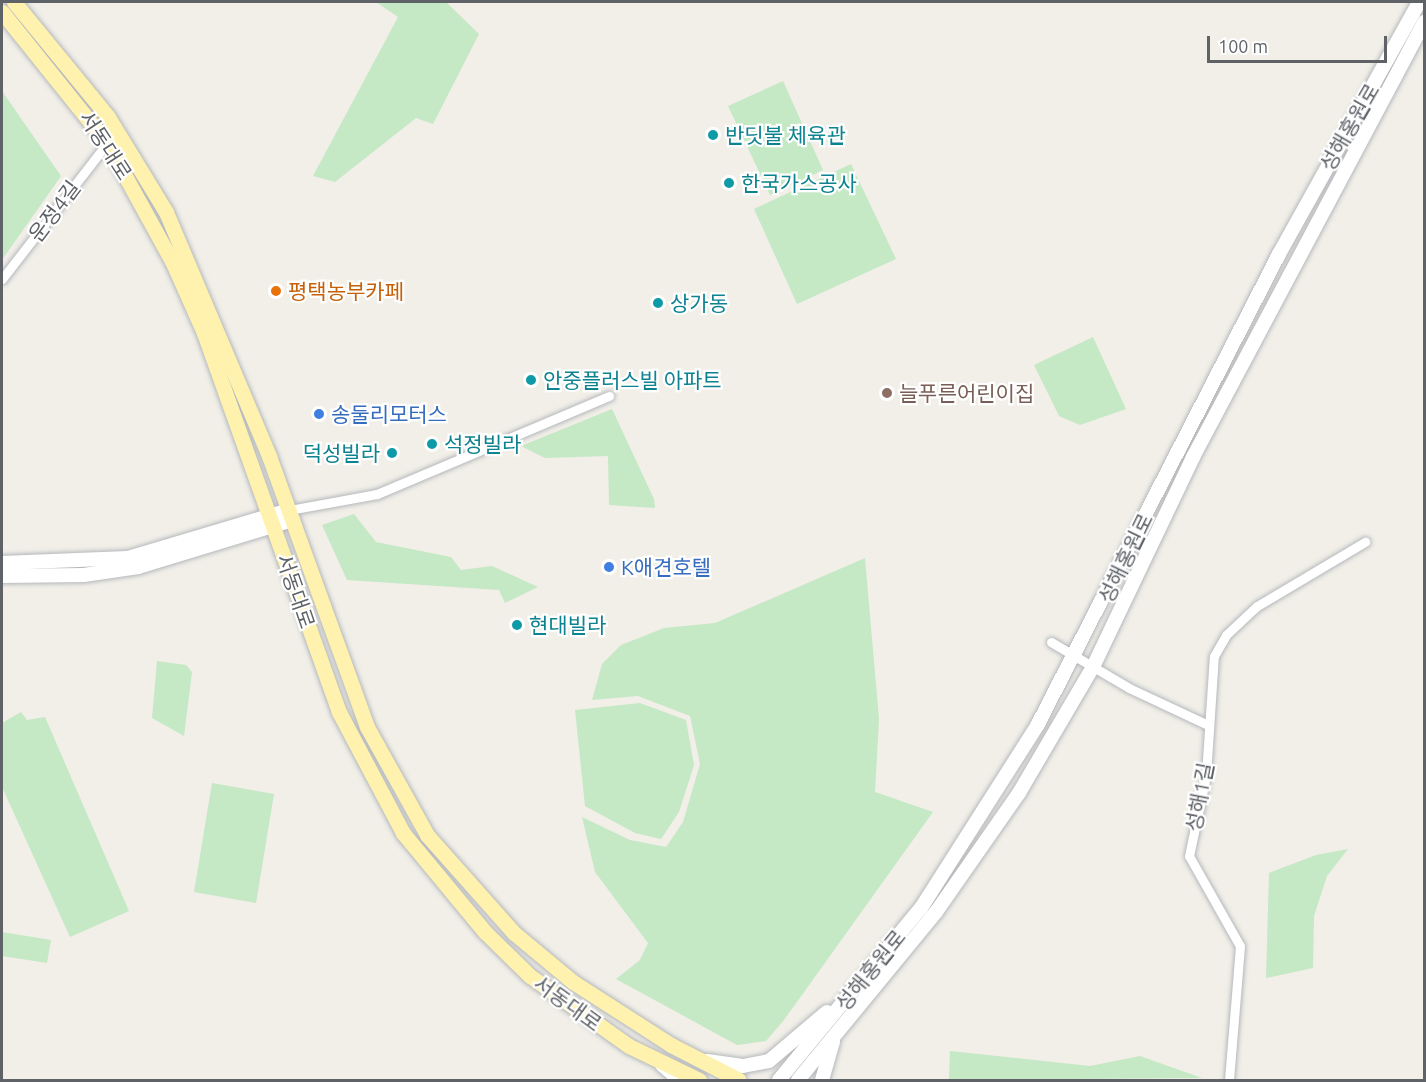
<!DOCTYPE html>
<html>
<head>
<meta charset="utf-8">
<style>
  body { margin:0 }
  #map { position:relative; width:1426px; height:1082px; overflow:hidden; background:#f1efe8; font-family:Ubuntu,"Noto Sans KR",sans-serif }
  div>[style] { position:absolute }
  .green>* { inset:0; background:#c5e8c5 }
  .roads { filter:drop-shadow(0 0 2px #b5b8bc) drop-shadow(0 0 2px #b5b8bc) }
  .street>* { height:9px; margin:-4.5px; padding:0 4.5px; transform-origin:4.5px; border-radius:4.5px; background:#fff }
  .secondary>* { height:14px; margin:-7px; padding:0 7px; transform-origin:7px; border-radius:7px; background:#fff }
  .primary>* { height:15px; margin:-7.5px; padding:0 7.5px; transform-origin:7.5px; border-radius:7.5px; background:#fff2af }
  .dots>* { width:16px; height:16px; translate:-50% -50%; box-sizing:border-box; border:3px solid #fff; border-radius:50% }
  span { translate:-50% -50%; white-space:nowrap; text-align:center; line-height:1.15; -webkit-text-stroke:4.5px #fff; paint-order:stroke }
  .street-label { font-size:21px; color:#5f6368 }
  .culture-label { font-size:21px; color:#0d838f }
  .left { translate:0 -50%; text-align:left }
  .right { translate:-100% -50%; text-align:right }
  .food-label { font-size:21px; color:#c56008 }
  .education-label { font-size:21px; color:#785e54 }
  .shop-label { font-size:21px; color:#366cbe }
  .frame { position:absolute; inset:0; border:3px solid #5f6368; pointer-events:none }
  .scale { position:absolute; left:1207px; top:36px; width:180px; height:27px; box-sizing:border-box; border:3px solid #5f6368; border-top:0; padding-left:8px; font-size:18px; line-height:21px; white-space:nowrap; color:#5f6368; -webkit-text-stroke:4px #fff; paint-order:stroke }
</style>
</head>
<body>
<div id="map">
  <div class="green">
    <div style="clip-path:polygon(376px 2px,446px 2px,479px 34px,433px 124px,416px 118px,335px 182px,313px 176px,398px 17px)"></div>
    <div style="clip-path:polygon(783px 81px,823px 170px,770px 195px,728px 106px)"></div>
    <div style="clip-path:polygon(2px 91px,61px 176px,2px 260px)"></div>
    <div style="clip-path:polygon(851px 164px,896px 259px,797px 304px,754px 209px)"></div>
    <div style="clip-path:polygon(1093px 337px,1126px 409px,1080px 425px,1059px 416px,1034px 365px)"></div>
    <div style="clip-path:polygon(612px 409px,654px 499px,655px 508px,609px 505px,608px 456px,545px 458px,521px 446px)"></div>
    <div style="clip-path:polygon(354px 514px,376px 542px,451px 557px,461px 570px,492px 566px,538px 587px,505px 603px,499px 590px,347px 580px,322px 525px)"></div>
    <div style="clip-path:polygon(865px 558px,879px 719px,875px 792px,933px 812px,784px 1020px,766px 1041px,737px 1045px,616px 979px,640px 960px,648px 943px,595px 872px,582px 817px,630px 840px,666px 847px,683px 822px,700px 764px,690px 716px,638px 696px,592px 700px,602px 664px,621px 645px,664px 628px,715px 623px)"></div>
    <div style="clip-path:polygon(157px 661px,186px 665px,192px 672px,184px 736px,152px 718px)"></div>
    <div style="clip-path:polygon(640px 703px,686px 720px,694px 765px,679px 812px,661px 839px,635px 833px,585px 806px,575px 710px)"></div>
    <div style="clip-path:polygon(21px 712px,27px 720px,45px 717px,129px 911px,70px 937px,2px 787px,2px 723px)"></div>
    <div style="clip-path:polygon(212px 783px,274px 794px,256px 903px,194px 892px)"></div>
    <div style="clip-path:polygon(1348px 849px,1327px 876px,1314px 916px,1313px 968px,1266px 978px,1269px 873px,1316px 855px)"></div>
    <div style="clip-path:polygon(2px 932px,51px 940px,47px 963px,2px 956px)"></div>
    <div style="clip-path:polygon(950px 1051px,1090px 1066px,1140px 1056px,1202px 1078px,949px 1080px)"></div>
  </div>
  <div class="roads">
    <div class="street">
      <div style="left:2px;top:279px;width:172px;rotate:-52.3deg"></div>
      <div style="left:289px;top:510px;width:89px;rotate:-10.3deg"></div>
      <div style="left:377px;top:494px;width:252px;rotate:-22.9deg"></div>
      <div style="left:1051px;top:642px;width:91px;rotate:30.5deg"></div>
      <div style="left:1129px;top:688px;width:87px;rotate:25.1deg"></div>
      <div style="left:1229px;top:1080px;width:134px;rotate:-85.3deg"></div>
      <div style="left:1240px;top:946px;width:103px;rotate:-119.5deg"></div>
      <div style="left:1189px;top:856px;width:83px;rotate:-78.1deg"></div>
      <div style="left:1206px;top:775px;width:119px;rotate:-86.2deg"></div>
      <div style="left:1214px;top:656px;width:24px;rotate:-60deg"></div>
      <div style="left:1226px;top:635px;width:42px;rotate:-43.1deg"></div>
      <div style="left:1257px;top:606px;width:126px;rotate:-30.7deg"></div>
    </div>
    <div class="secondary">
      <div style="left:2px;top:563px;width:126px;rotate:-2.3deg"></div>
      <div style="left:128px;top:558px;width:168px;rotate:-16.6deg"></div>
      <div style="left:2px;top:576px;width:82px;rotate:-0.7deg"></div>
      <div style="left:84px;top:575px;width:55px;rotate:-8.4deg"></div>
      <div style="left:138px;top:567px;width:162px;rotate:-16.9deg"></div>
      <div style="left:707px;top:1061px;width:36px;rotate:8deg"></div>
      <div style="left:743px;top:1066px;width:26px;rotate:-11deg"></div>
      <div style="left:769px;top:1061px;width:76px;rotate:-40.2deg"></div>
      <div style="left:662px;top:1065px;width:23px;rotate:40deg"></div>
      <div style="left:779px;top:1080px;width:223px;rotate:-50.5deg"></div>
      <div style="left:921px;top:908px;width:218px;rotate:-57.5deg"></div>
      <div style="left:1038px;top:724px;width:528px;rotate:-62.85deg"></div>
      <div style="left:1279px;top:254px;width:288px;rotate:-60.9deg"></div>
      <div style="left:798px;top:1080px;width:217px;rotate:-50.6deg"></div>
      <div style="left:936px;top:912px;width:145px;rotate:-55.1deg"></div>
      <div style="left:1019px;top:793px;width:146px;rotate:-59.6deg"></div>
      <div style="left:1093px;top:667px;width:233px;rotate:-64.5deg"></div>
      <div style="left:1193px;top:457px;width:493px;rotate:-62deg"></div>
      <div style="left:822px;top:1080px;width:40px;rotate:-74deg"></div>
    </div>
    <div class="primary">
      <div style="left:14px;top:2px;width:149px;rotate:50.7deg"></div>
      <div style="left:108px;top:117px;width:111px;rotate:58.6deg"></div>
      <div style="left:166px;top:212px;width:265px;rotate:67.1deg"></div>
      <div style="left:269px;top:456px;width:288px;rotate:70.1deg"></div>
      <div style="left:367px;top:727px;width:124px;rotate:60.9deg"></div>
      <div style="left:427px;top:835px;width:131px;rotate:48.4deg"></div>
      <div style="left:514px;top:933px;width:77px;rotate:39.7deg"></div>
      <div style="left:573px;top:982px;width:117px;rotate:32.7deg"></div>
      <div style="left:671px;top:1045px;width:76px;rotate:27.2deg"></div>
      <div style="left:2px;top:12px;width:168px;rotate:51.3deg"></div>
      <div style="left:107px;top:143px;width:135px;rotate:61.2deg"></div>
      <div style="left:172px;top:261px;width:79px;rotate:66deg"></div>
      <div style="left:204px;top:333px;width:402px;rotate:70.4deg"></div>
      <div style="left:339px;top:712px;width:137px;rotate:62.1deg"></div>
      <div style="left:403px;top:833px;width:129px;rotate:50.4deg"></div>
      <div style="left:485px;top:932px;width:63px;rotate:44.4deg"></div>
      <div style="left:530px;top:976px;width:121px;rotate:35.3deg"></div>
      <div style="left:629px;top:1046px;width:78px;rotate:25.9deg"></div>
    </div>
  </div>
  <div class="dots">
    <div style="left:713px;top:135px;background:#0f9aa8"></div>
    <div style="left:729px;top:183px;background:#0f9aa8"></div>
    <div style="left:276px;top:291px;background:#e8710a"></div>
    <div style="left:658px;top:303px;background:#0f9aa8"></div>
    <div style="left:531px;top:380px;background:#0f9aa8"></div>
    <div style="left:887px;top:393px;background:#8d6e63"></div>
    <div style="left:319px;top:414px;background:#3f7fe0"></div>
    <div style="left:432px;top:444px;background:#0f9aa8"></div>
    <div style="left:392px;top:453px;background:#0f9aa8"></div>
    <div style="left:609px;top:567px;background:#3f7fe0"></div>
    <div style="left:517px;top:625px;background:#0f9aa8"></div>
  </div>
  <div class="street-label">
    <span style="left:1349px;top:127px;rotate:-60deg">성해홍원로</span>
    <span style="left:106px;top:145px;rotate:57deg">서동대로</span>
    <span style="left:54px;top:211px;rotate:-53deg">운정4길</span>
    <span style="left:1125px;top:558px;rotate:-64deg">성해홍원로</span>
    <span style="left:296px;top:591px;rotate:71deg">서동대로</span>
    <span style="left:1199px;top:797px;rotate:-79deg">성해1길</span>
    <span style="left:870px;top:970px;rotate:-51deg">성해홍원로</span>
    <span style="left:568px;top:1003px;rotate:36deg">서동대로</span>
  </div>
  <div class="culture-label">
    <span class="left" style="left:725px;top:135px">반딧불 체육관</span>
    <span class="left" style="left:741px;top:183px">한국가스공사</span>
    <span class="left" style="left:670px;top:303px">상가동</span>
    <span class="left" style="left:543px;top:380px">안중플러스빌 아파트</span>
    <span class="left" style="left:444px;top:444px">석정빌라</span>
    <span class="right" style="left:380px;top:453px">덕성빌라</span>
    <span class="left" style="left:529px;top:625px">현대빌라</span>
  </div>
  <div class="food-label">
    <span class="left" style="left:288px;top:291px">평택농부카페</span>
  </div>
  <div class="education-label">
    <span class="left" style="left:899px;top:393px">늘푸른어린이집</span>
  </div>
  <div class="shop-label">
    <span class="left" style="left:331px;top:414px">송둘리모터스</span>
    <span class="left" style="left:621px;top:567px">K애견호텔</span>
  </div>
  <div class="frame"></div>
  <div class="scale">100 m</div>
</div>
</body>
</html>
